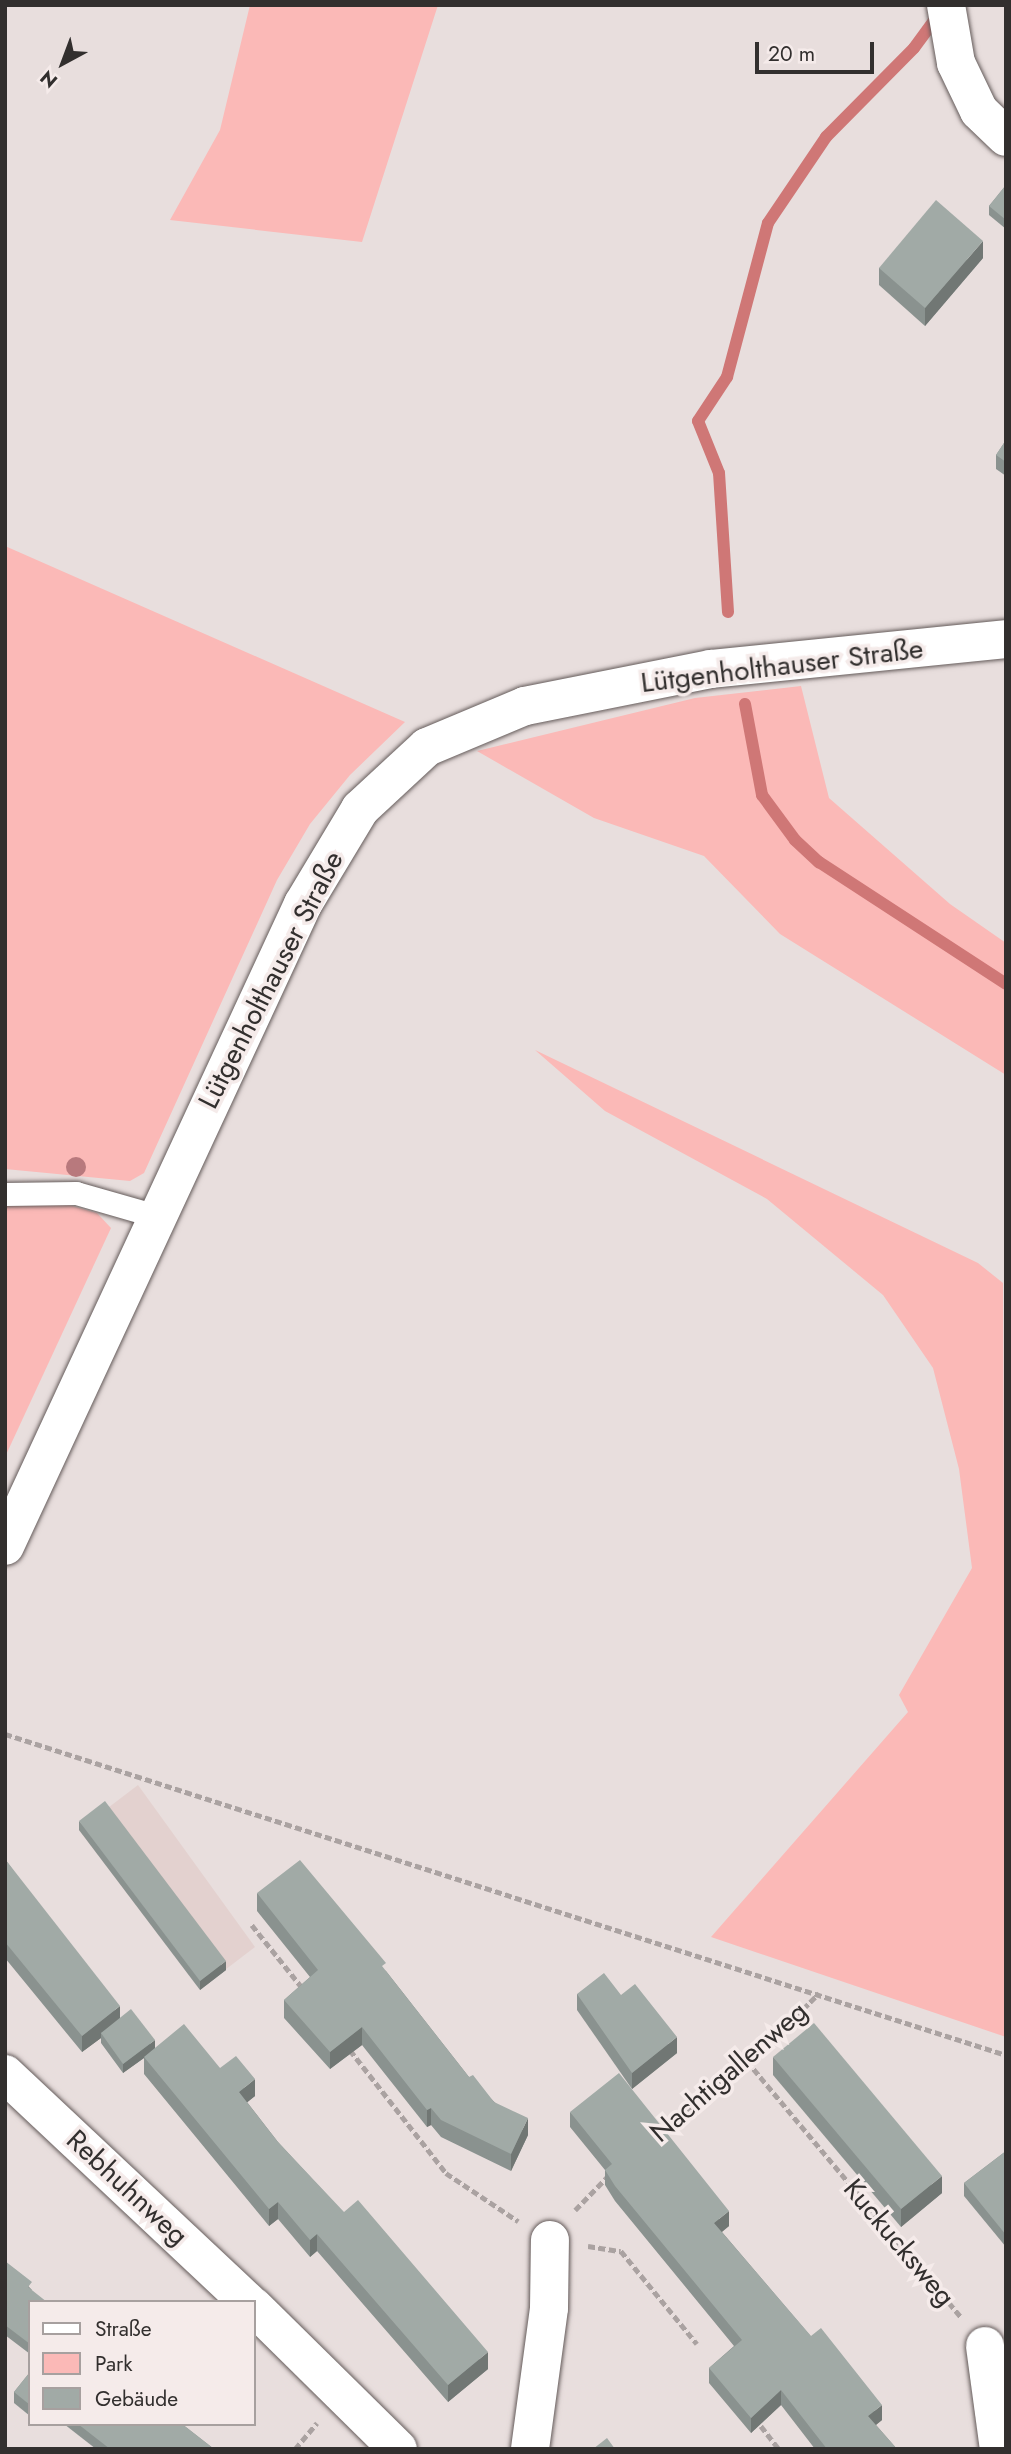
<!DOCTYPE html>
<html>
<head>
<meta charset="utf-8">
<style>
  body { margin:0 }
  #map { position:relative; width:1011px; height:2454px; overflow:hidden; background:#e8dedd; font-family:Jost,sans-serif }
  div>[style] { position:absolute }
  .built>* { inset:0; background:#e3d1cf }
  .green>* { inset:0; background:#fbb9b7 }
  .stream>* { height:12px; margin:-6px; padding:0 6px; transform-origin:6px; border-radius:6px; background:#cf7776 }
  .path>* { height:4.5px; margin-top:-2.25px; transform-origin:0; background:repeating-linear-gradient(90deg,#aaa2a1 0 7px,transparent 0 10.5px) }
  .roads { filter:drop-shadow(0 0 2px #645b5a) drop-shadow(0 0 2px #645b5a) }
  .lane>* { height:23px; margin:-11.5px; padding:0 11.5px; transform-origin:11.5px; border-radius:11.5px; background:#fff }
  .street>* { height:38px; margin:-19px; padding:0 19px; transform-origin:19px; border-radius:19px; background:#fff }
  .trees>* { width:20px; height:20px; margin:-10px; border-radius:50%; background:#b8797d }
  .wall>* { inset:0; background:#8a928f }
  .shaded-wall>* { inset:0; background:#717774 }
  .building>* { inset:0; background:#a1aaa6 }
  span { translate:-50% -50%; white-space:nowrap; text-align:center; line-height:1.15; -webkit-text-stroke:7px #f5ebea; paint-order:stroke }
  .street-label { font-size:28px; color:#322f2e }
  .frame { position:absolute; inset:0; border:7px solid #322f2e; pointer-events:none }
  .legend { position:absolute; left:28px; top:2300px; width:228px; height:126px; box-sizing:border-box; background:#f5ebea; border:2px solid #a7a09f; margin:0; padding:9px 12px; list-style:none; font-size:21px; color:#322f2e }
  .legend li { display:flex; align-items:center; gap:14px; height:35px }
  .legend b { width:35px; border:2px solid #a7a09f }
  .north { position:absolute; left:28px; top:28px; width:70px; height:70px; -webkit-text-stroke:5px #f5ebea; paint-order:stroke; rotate:221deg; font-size:19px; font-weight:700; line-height:28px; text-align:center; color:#322f2e }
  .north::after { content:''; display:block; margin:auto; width:24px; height:32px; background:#322f2e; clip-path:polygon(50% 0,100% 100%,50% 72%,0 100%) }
  .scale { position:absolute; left:755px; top:42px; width:119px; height:32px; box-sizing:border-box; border:4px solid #322f2e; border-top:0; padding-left:9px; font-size:21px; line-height:24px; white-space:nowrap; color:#322f2e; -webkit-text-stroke:5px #f5ebea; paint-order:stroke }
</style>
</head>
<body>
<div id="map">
  <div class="built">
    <div style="clip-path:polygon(138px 1785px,255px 1947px,200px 1989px,79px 1830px)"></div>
  </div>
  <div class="green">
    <div style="clip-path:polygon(250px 5px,438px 5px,362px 242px,170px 220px,220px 130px)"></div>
    <div style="clip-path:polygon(5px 546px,405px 722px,350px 775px,310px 824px,277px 880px,144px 1173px,130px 1181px,5px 1169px)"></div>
    <div style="clip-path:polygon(801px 686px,829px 798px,950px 904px,1006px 943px,1006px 1075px,780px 934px,704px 856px,594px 818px,477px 751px,695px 698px)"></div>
    <div style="clip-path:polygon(535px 1050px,978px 1263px,1003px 1283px,1006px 2037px,711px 1937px,908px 1712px,899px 1695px,972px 1568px,959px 1469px,933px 1368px,883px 1295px,767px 1199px,605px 1111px)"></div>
    <div style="clip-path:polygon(5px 1199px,62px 1203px,97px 1213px,111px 1228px,5px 1457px)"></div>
  </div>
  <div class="stream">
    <div style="left:728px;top:612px;width:139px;rotate:-93.7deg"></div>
    <div style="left:719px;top:473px;width:56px;rotate:-112deg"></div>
    <div style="left:698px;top:421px;width:53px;rotate:-56.6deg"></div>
    <div style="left:727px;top:377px;width:159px;rotate:-75.1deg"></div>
    <div style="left:768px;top:223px;width:104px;rotate:-56deg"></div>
    <div style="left:826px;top:137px;width:125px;rotate:-45.3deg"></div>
    <div style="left:914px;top:48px;width:42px;rotate:-53.7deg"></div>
    <div style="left:745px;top:704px;width:93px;rotate:79.4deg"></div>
    <div style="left:762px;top:795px;width:56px;rotate:53.7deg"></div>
    <div style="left:795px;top:840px;width:33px;rotate:43deg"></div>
    <div style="left:819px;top:862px;width:223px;rotate:33.1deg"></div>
  </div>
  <div class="path">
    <div style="left:5px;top:1734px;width:1051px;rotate:17.78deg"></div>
    <div style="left:252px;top:1925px;width:83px;rotate:51.3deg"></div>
    <div style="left:350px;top:2050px;width:156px;rotate:52deg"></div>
    <div style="left:446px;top:2173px;width:87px;rotate:33.7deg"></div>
    <div style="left:747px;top:2061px;width:334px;rotate:50.1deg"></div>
    <div style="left:661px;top:2132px;width:146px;rotate:-39.7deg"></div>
    <div style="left:773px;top:2039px;width:65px;rotate:-45deg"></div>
    <div style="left:575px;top:2210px;width:47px;rotate:-45.9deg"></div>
    <div style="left:588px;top:2246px;width:33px;rotate:9deg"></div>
    <div style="left:621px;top:2251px;width:120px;rotate:50.7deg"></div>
    <div style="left:761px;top:2426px;width:29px;rotate:52deg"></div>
    <div style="left:295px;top:2449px;width:34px;rotate:-50deg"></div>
  </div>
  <div class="roads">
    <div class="lane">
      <div style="left:5px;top:1194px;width:71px;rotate:-0.8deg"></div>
      <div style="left:76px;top:1193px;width:83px;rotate:16deg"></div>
    </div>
    <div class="street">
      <div style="left:946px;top:5px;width:59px;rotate:80.2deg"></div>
      <div style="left:956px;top:63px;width:53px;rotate:64.4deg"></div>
      <div style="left:979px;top:111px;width:37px;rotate:44deg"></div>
      <div style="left:5px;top:1546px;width:708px;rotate:-65.1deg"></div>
      <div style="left:303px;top:904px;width:111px;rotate:-59deg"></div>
      <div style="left:360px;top:809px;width:91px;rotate:-42.8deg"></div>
      <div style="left:427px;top:747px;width:106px;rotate:-22.7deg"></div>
      <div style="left:525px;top:706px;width:190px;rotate:-11.3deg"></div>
      <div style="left:711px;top:669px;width:297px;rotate:-5.8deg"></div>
      <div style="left:5px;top:2074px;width:333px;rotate:43.2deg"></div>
      <div style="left:254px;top:2307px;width:202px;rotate:44.6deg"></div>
      <div style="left:985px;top:2346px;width:104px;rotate:82.3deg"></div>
      <div style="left:530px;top:2449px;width:142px;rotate:-82.3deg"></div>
      <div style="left:549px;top:2308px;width:68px;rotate:-89.2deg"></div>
    </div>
  </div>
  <div class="trees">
    <div style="left:76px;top:1167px"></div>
  </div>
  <div class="wall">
    <div style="clip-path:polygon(1006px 185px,1006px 229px,989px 215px,989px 206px)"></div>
    <div style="clip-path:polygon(983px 258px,925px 326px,879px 285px,879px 268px)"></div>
    <div style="clip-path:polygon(1006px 440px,1006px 476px,996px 469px,996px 455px)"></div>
    <div style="clip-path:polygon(79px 1821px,226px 1970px,200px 1990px,79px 1830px)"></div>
    <div style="clip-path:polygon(5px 1859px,120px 2018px,155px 2048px,220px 2068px,255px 2096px,247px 2102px,278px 2142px,488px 2369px,448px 2402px,317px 2251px,310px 2257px,278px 2219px,269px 2226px,144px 2074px,144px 2058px,123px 2073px,101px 2043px,101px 2038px,82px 2052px,5px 1958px)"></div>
    <div style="clip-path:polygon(257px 1893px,386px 1971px,469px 2077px,528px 2135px,511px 2171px,441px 2137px,431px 2125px,427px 2127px,362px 2045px,330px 2069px,284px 2018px,284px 2000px,310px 1977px,257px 1911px)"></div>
    <div style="clip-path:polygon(577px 1994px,621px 1995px,677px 2053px,632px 2089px,577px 2010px)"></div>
    <div style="clip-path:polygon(773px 2057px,942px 2193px,901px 2227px,773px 2075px)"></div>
    <div style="clip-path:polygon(570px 2112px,729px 2226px,722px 2232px,882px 2420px,876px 2425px,897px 2449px,815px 2449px,781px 2405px,751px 2433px,709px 2383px,709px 2368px,734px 2346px,615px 2201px,605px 2185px,605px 2170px,570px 2127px)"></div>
    <div style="clip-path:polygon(1006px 2151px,1006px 2247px,964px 2196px,964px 2183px)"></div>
    <div style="clip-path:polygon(5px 2261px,32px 2290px,30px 2302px,30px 2354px,5px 2335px)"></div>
    <div style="clip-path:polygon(30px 2372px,30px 2416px,14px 2403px,14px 2392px)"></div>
    <div style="clip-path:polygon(64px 2424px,182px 2424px,214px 2449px,96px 2449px)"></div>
  </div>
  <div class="shaded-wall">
    <div style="clip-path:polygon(983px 241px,983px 258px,925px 326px,925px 308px)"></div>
    <div style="clip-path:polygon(226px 1961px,226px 1970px,200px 1990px,200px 1981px)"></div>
    <div style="clip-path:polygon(120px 2006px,120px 2022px,101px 2033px,101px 2038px,82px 2052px,82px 2036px)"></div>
    <div style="clip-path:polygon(362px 2027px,362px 2045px,330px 2069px,330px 2052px)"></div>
    <div style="clip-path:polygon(677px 2037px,677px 2053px,632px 2089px,632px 2073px)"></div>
    <div style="clip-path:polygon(155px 2040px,155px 2050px,123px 2073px,123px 2064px)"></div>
    <div style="clip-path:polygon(255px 2079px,255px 2096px,239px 2109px,239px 2092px)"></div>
    <div style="clip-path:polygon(431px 2108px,431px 2125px,427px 2127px,427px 2110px)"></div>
    <div style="clip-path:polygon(528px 2118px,528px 2135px,511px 2171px,511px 2154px)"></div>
    <div style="clip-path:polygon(942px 2176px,942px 2193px,901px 2227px,901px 2209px)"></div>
    <div style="clip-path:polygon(278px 2202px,278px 2219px,269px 2226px,269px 2209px)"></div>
    <div style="clip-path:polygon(729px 2211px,729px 2226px,714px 2238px,714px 2223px)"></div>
    <div style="clip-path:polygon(317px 2234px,317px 2251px,310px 2257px,310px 2240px)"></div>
    <div style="clip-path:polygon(488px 2352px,488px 2369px,448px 2402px,448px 2385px)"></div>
    <div style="clip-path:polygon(781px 2390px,781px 2405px,751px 2433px,751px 2418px)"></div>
    <div style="clip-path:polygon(882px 2405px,882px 2420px,868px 2431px,868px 2416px)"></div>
  </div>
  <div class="building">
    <div style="clip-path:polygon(1006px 185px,1006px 220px,989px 206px)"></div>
    <div style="clip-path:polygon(936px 200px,983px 241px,925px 308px,879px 268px)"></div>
    <div style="clip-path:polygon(1006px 440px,1006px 462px,996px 455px)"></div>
    <div style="clip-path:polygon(105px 1801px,226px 1961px,200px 1981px,79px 1821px)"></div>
    <div style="clip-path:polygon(5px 1859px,120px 2006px,82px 2036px,5px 1942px)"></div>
    <div style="clip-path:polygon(300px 1860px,386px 1963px,382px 1966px,469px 2077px,473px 2075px,494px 2102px,528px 2118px,511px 2154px,441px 2120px,431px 2108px,427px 2110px,362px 2027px,330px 2052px,284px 2000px,318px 1970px,257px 1893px)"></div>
    <div style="clip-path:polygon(604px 1973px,621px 1995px,635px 1984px,677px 2037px,632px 2073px,577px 1994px)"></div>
    <div style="clip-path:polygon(131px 2009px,155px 2040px,123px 2064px,101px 2033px)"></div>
    <div style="clip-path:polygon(814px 2023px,942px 2176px,901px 2209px,773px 2057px)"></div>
    <div style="clip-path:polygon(184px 2024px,220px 2068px,236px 2056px,255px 2079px,239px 2092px,278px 2142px,344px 2212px,358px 2200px,488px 2352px,448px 2385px,317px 2234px,310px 2240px,278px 2202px,269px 2209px,144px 2057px)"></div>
    <div style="clip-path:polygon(619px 2073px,729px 2211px,714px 2223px,811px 2336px,821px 2328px,882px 2405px,868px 2416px,897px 2449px,827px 2449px,781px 2390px,751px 2418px,709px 2368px,742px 2340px,615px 2186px,605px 2170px,612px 2164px,570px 2112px)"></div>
    <div style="clip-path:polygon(1006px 2151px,1006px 2235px,964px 2183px)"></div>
    <div style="clip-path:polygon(5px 2261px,32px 2282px,28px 2287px,47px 2302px,30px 2302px,30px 2344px,5px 2325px)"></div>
    <div style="clip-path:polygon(30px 2372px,30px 2405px,14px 2392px)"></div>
    <div style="clip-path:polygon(78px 2424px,182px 2424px,214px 2449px,110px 2449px)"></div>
    <div style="clip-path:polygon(607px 2438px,615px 2449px,593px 2449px)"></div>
  </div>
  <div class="street-label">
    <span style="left:782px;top:666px;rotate:-7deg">Lütgenholthauser Straße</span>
    <span style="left:271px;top:980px;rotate:-63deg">Lütgenholthauser Straße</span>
    <span style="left:729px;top:2072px;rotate:-41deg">Nachtigallenweg</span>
    <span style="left:127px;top:2188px;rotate:43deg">Rebhuhnweg</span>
    <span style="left:899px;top:2243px;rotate:50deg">Kuckucksweg</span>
  </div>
  <div class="frame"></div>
  <ul class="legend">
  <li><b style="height:9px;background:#fff"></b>Straße</li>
  <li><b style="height:19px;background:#fbb9b7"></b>Park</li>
  <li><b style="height:19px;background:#a1aaa6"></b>Gebäude</li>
  </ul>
  <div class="north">N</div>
  <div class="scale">20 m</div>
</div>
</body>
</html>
